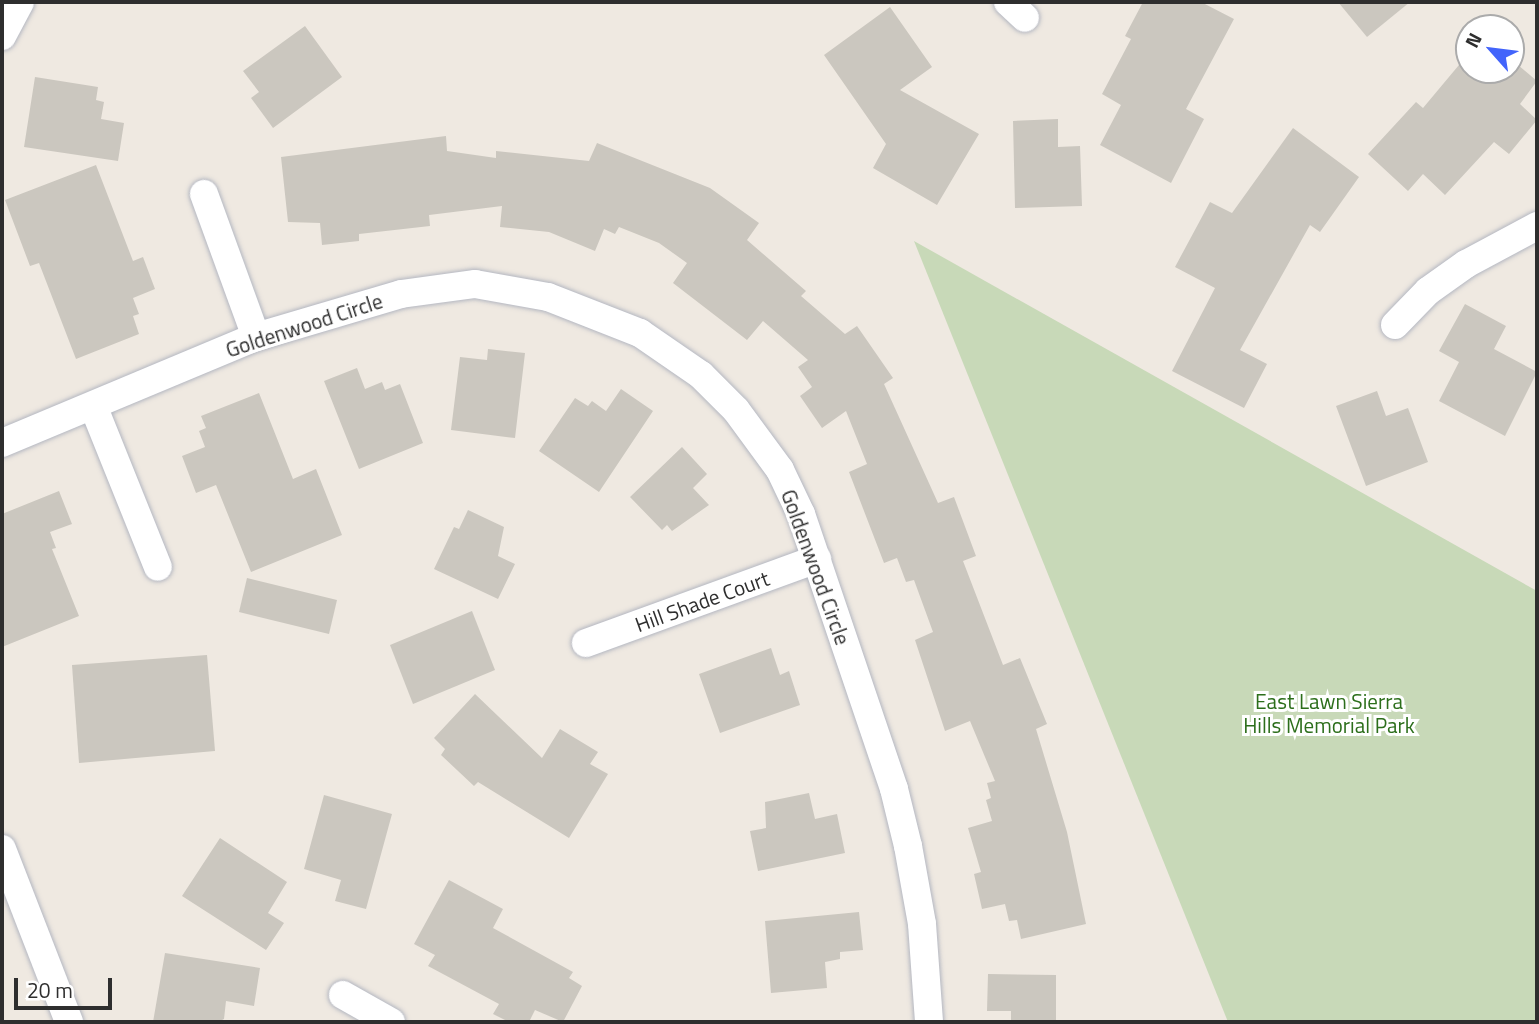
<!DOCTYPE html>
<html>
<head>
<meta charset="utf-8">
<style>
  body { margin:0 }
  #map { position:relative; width:1539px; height:1024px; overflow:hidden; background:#efe9e1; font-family:"Titillium Web",sans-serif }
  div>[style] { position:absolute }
  .cemetery>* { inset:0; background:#c8d9b8 }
  .building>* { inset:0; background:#cbc7bf }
  .roads { filter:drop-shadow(0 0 2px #b4b7c1) drop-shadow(0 0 2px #b4b7c1) }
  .street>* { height:28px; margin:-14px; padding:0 14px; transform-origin:14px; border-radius:14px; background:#fff }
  span { translate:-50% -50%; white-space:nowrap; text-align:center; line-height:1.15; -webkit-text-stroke:6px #fff; paint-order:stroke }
  .street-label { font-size:21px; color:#2e2e2e }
  .park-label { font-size:21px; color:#2c6e1b }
  .frame { position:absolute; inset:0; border:4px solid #2e2e2e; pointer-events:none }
  .north { position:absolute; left:1455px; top:14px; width:70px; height:70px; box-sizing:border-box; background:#fff; border:2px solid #ababab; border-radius:50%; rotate:298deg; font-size:19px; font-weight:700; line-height:28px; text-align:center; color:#2e2e2e }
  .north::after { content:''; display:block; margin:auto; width:24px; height:32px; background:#4264fb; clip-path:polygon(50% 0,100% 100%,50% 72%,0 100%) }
  .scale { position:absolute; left:14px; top:978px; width:98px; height:32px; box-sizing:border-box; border:4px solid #2e2e2e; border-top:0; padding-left:9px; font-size:21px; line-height:24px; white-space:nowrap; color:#2e2e2e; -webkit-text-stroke:5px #fff; paint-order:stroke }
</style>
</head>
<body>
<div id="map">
  <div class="cemetery">
    <div style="clip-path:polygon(914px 241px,1537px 591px,1537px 1022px,1228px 1022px)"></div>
  </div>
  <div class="building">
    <div style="clip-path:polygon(1143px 2px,1201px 2px,1234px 19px,1186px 109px,1204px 119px,1171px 183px,1100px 145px,1121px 105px,1102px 94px,1131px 39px,1125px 36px)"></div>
    <div style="clip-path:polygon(1338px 2px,1410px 2px,1367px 37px)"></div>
    <div style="clip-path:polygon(890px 7px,932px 67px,900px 90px,979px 134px,937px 205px,873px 168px,886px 144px,824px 55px)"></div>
    <div style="clip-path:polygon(305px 26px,342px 77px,273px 128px,251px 98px,259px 92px,243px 71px)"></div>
    <div style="clip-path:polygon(1469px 53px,1469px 70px,1511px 70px,1511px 59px,1537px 81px,1520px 104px,1537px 120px,1509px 154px,1494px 142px,1445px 195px,1423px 174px,1408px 191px,1368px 154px,1416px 102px,1423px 108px)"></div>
    <div style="clip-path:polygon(35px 77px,98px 87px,96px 100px,104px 102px,101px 119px,124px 123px,118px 161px,24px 147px)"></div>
    <div style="clip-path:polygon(1058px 119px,1058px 147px,1080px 146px,1082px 206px,1015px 208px,1013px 121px)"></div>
    <div style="clip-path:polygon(1293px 128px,1359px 177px,1320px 232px,1310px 225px,1240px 350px,1267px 364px,1244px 408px,1172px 371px,1215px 288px,1175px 267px,1210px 202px,1232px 213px)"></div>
    <div style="clip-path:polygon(446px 136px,447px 151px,496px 158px,496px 151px,589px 161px,597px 143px,710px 188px,759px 223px,747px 240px,806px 291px,801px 296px,845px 334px,857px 326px,893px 378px,884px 384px,938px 503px,954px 497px,976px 556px,963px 561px,1003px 665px,1020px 658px,1047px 724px,1036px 729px,1067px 832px,1086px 924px,1021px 939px,1017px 920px,1009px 921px,1005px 904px,982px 909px,974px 874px,981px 872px,968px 828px,992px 821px,986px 800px,991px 798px,987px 783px,995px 781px,970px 721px,945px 731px,915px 640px,933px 632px,914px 580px,906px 582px,897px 558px,884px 563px,849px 472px,867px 464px,846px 411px,822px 428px,800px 396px,812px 387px,798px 367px,808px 360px,763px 321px,747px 340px,673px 283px,687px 263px,659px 243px,619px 227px,615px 234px,604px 229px,595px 251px,549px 232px,500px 227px,502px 206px,429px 215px,430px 226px,359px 234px,359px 241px,322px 245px,320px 223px,288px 222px,281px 157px)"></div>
    <div style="clip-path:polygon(96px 165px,133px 261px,143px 257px,155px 289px,133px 298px,139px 314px,133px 316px,139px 334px,76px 359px,39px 263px,30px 266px,5px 200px)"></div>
    <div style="clip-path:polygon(1465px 304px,1506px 326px,1494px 349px,1537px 372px,1505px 436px,1439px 401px,1459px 362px,1439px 351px)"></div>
    <div style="clip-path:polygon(488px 349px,525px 353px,515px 438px,451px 430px,460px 357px,487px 360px)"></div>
    <div style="clip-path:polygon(357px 368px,365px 389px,382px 382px,385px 390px,400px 384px,423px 443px,359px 469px,324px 381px)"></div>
    <div style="clip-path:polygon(621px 389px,653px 411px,599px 492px,539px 451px,575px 398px,588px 406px,592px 401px,606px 411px)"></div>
    <div style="clip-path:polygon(1377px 391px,1386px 416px,1408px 408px,1428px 462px,1366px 486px,1336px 406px)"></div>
    <div style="clip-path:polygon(259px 393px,293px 479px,316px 469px,342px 535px,251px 572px,216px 485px,196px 493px,182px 456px,205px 447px,199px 431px,206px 428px,201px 416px)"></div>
    <div style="clip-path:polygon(682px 447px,707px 474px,693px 488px,709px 505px,672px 531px,667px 525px,662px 530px,630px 497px)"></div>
    <div style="clip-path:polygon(59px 491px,72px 524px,50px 532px,56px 548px,52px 549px,79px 616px,2px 647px,2px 514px)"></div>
    <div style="clip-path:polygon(468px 510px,504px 527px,498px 556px,515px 564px,498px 599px,434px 569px,454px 527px,459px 529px)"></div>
    <div style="clip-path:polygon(247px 578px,337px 600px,329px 634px,239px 612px)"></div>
    <div style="clip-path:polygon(472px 611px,495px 670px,413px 704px,390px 645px)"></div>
    <div style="clip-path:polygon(771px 648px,780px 675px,789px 671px,800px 705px,720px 733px,699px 674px)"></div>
    <div style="clip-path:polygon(207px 655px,215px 751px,79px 763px,72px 665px)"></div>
    <div style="clip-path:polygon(475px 694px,542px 758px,560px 729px,598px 752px,590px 764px,608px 774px,569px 838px,478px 782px,474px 786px,441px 755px,445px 749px,434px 738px)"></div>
    <div style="clip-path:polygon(809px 793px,815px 819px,837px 814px,845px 853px,758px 871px,750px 831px,766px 828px,765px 802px)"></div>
    <div style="clip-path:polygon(324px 795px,392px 814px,366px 909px,335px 901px,341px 880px,304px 869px)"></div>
    <div style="clip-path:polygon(220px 838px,287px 882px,268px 913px,284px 923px,266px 950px,182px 896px)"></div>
    <div style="clip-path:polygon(449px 880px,503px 909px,493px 928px,573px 972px,569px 978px,582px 986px,563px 1022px,535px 1010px,529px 1022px,509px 1022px,493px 1014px,499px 1004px,428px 966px,435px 955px,414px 944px)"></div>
    <div style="clip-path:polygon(859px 912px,863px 950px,840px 952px,840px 959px,825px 962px,827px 988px,771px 993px,765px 921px)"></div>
    <div style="clip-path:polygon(165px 953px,260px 968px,254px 1006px,226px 1001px,224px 1019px,218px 1022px,153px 1022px)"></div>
    <div style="clip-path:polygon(988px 974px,1056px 975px,1056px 1022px,1011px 1022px,1011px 1011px,987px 1011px)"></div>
  </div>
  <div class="roads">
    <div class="street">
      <div style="left:1008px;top:2px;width:23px;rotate:43deg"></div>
      <div style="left:2px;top:36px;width:38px;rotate:-62deg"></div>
      <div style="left:204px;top:194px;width:152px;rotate:70deg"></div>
      <div style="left:1395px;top:325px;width:47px;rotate:-45.9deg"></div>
      <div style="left:1428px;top:291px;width:47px;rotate:-35.4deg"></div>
      <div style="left:1466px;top:264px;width:81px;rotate:-28.2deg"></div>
      <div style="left:94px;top:408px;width:171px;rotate:68.1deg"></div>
      <div style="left:2px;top:443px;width:275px;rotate:-22.7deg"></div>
      <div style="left:256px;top:337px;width:151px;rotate:-16.5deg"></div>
      <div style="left:401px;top:294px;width:75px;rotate:-7.7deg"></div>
      <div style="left:475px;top:284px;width:74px;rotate:10.1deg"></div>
      <div style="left:548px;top:297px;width:99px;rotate:21.4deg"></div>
      <div style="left:640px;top:333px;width:74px;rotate:34.5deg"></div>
      <div style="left:701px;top:375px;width:49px;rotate:45deg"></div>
      <div style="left:736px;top:410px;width:74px;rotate:53.7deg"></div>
      <div style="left:780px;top:470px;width:49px;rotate:64.5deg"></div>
      <div style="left:801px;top:514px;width:290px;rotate:71.3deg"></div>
      <div style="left:894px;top:789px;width:59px;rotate:76.2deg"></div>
      <div style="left:908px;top:846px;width:79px;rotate:79.8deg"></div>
      <div style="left:922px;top:924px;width:98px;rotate:85.9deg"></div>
      <div style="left:586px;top:643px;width:246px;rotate:-20deg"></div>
      <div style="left:2px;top:849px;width:186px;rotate:68.8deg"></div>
      <div style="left:343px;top:995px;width:55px;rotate:29.4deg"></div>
    </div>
  </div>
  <div class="street-label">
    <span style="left:304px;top:325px;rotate:-18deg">Goldenwood Circle</span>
    <span style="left:816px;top:567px;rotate:70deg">Goldenwood Circle</span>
    <span style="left:702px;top:601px;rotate:-20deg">Hill Shade Court</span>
  </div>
  <div class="park-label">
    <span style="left:1329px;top:713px">East Lawn Sierra<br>Hills Memorial Park</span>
  </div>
  <div class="frame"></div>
  <div class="north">N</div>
  <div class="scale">20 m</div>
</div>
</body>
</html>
